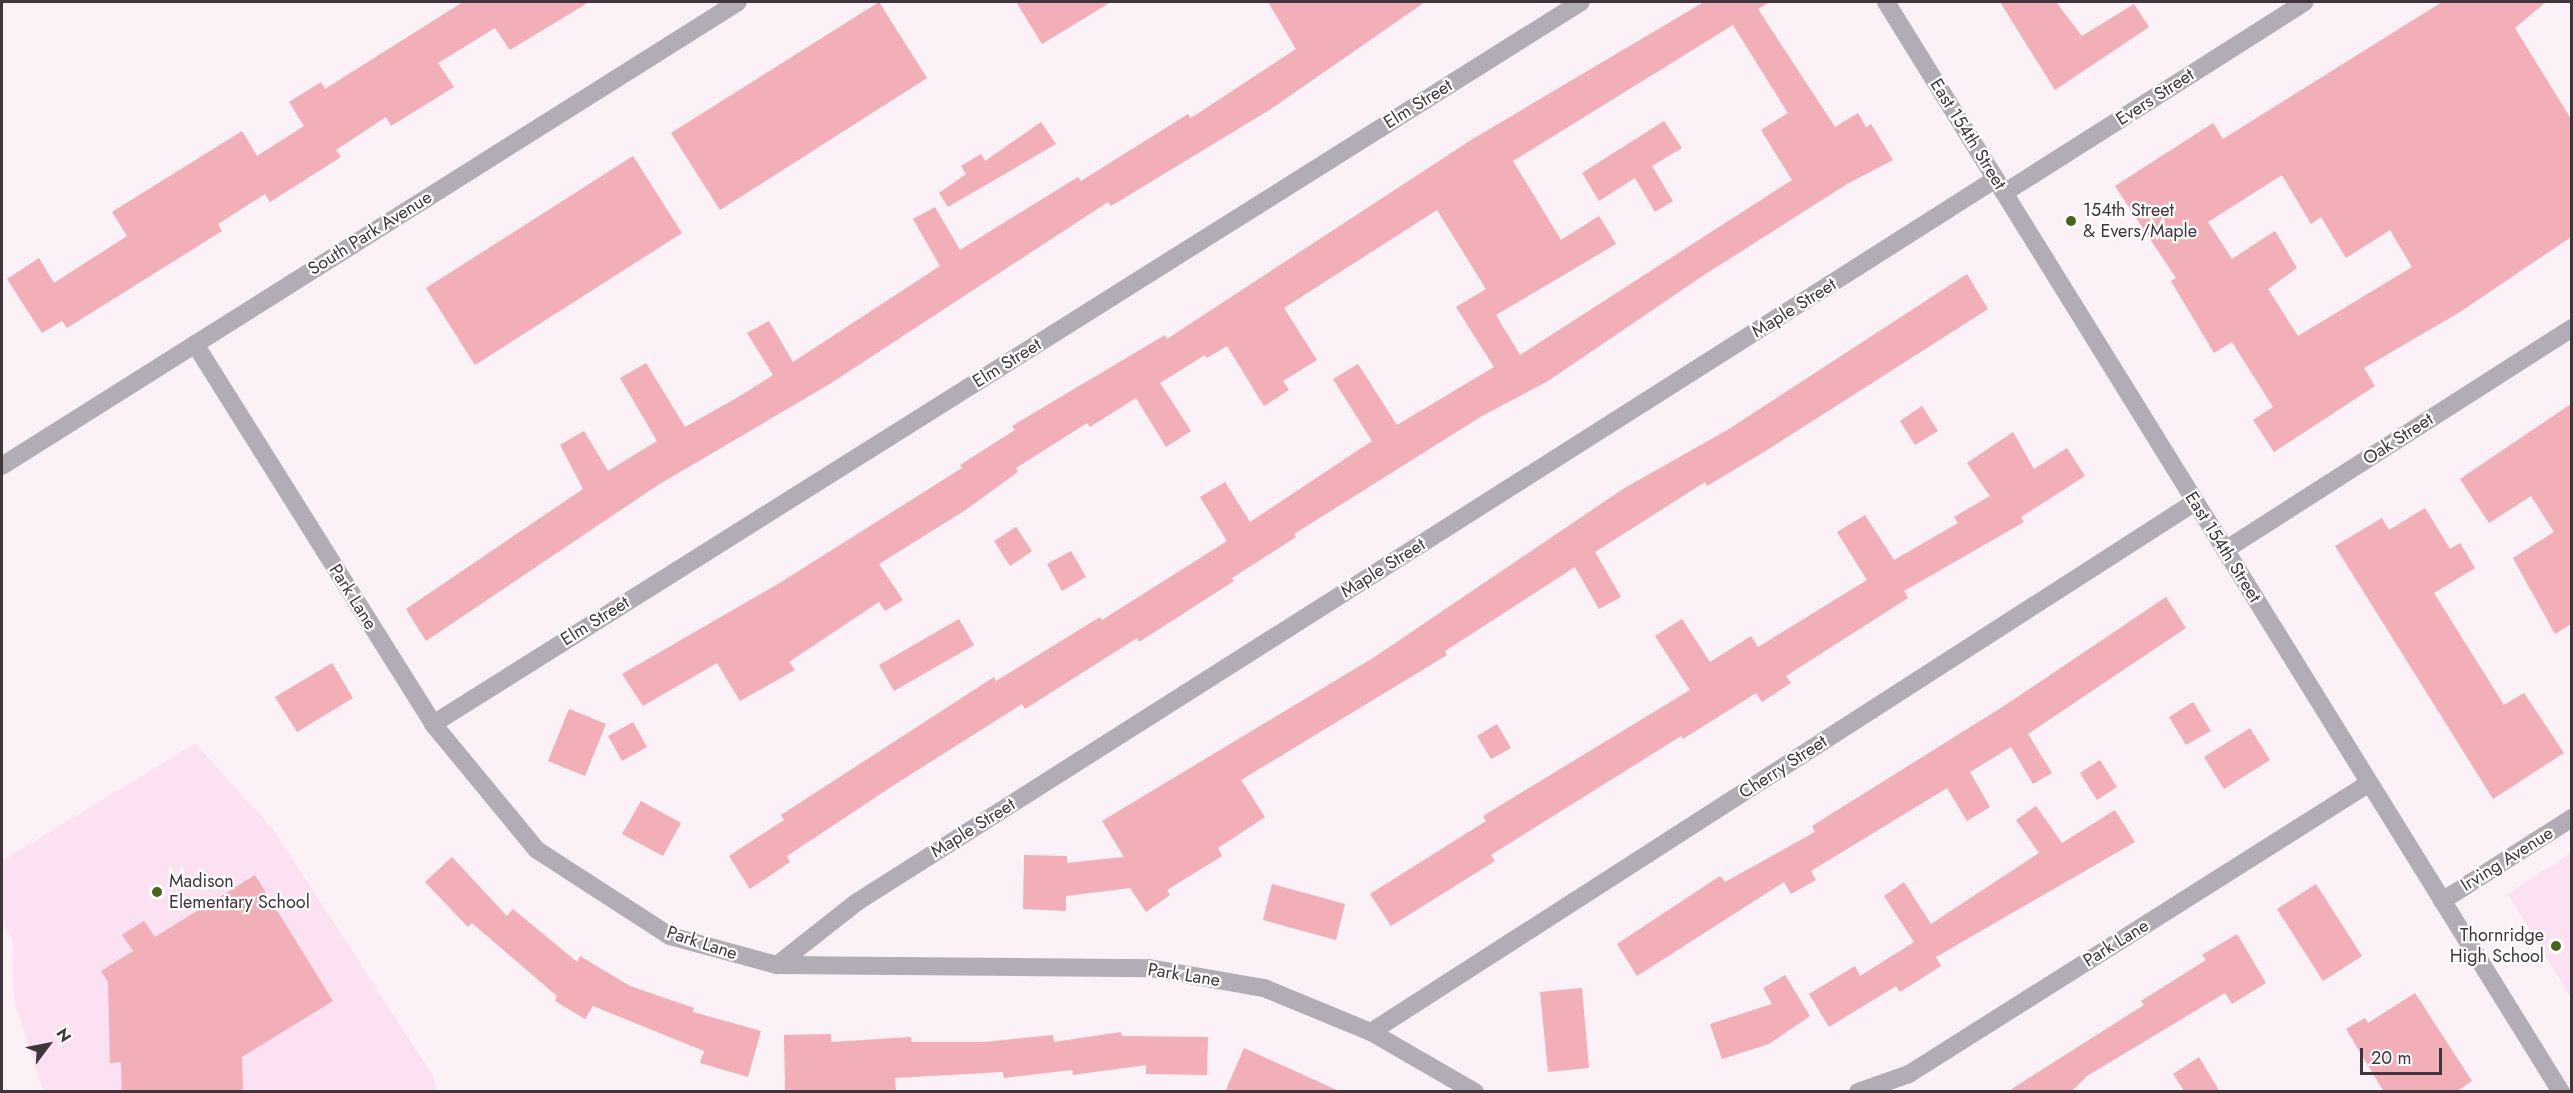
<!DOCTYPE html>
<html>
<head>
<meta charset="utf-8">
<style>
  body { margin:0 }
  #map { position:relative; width:2573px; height:1093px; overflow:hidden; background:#fcf1f7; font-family:Jost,sans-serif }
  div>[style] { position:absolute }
  .built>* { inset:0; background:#fce1f2 }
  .building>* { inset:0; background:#f3afb8 }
  .minor>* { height:18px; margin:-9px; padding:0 9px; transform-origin:9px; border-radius:9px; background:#b2acb7 }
  .dots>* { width:16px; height:16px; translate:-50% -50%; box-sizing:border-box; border:3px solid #fff; border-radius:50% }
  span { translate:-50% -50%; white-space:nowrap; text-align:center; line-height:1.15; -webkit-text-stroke:4.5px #fff; paint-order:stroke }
  .street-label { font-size:18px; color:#40353c }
  .poi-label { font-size:18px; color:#40353c }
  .left { translate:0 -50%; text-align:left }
  .right { translate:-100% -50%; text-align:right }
  .frame { position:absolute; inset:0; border:3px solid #40353c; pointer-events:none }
  .north { position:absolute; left:18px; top:1015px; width:60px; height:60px; -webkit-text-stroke:4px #fff; paint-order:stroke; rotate:58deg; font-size:16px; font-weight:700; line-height:24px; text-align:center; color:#40353c }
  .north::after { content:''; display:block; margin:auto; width:21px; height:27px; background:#40353c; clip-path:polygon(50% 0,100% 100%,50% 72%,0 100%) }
  .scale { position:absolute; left:2360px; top:1048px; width:82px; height:27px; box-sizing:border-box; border:3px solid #40353c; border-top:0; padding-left:8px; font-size:18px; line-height:21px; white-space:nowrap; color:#40353c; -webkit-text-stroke:4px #fff; paint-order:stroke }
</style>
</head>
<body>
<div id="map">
  <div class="built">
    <div style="clip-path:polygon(195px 744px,273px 829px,435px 1079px,436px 1091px,43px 1091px,14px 1000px,12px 938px,2px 923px,2px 861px)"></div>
    <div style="clip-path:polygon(2571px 853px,2571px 998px,2508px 894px)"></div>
  </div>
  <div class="building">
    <div style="clip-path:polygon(463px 2px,589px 2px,510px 50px,495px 28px,438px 63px,454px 87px,391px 126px,386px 117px,336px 150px,341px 157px,270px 202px,265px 194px,218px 224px,222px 231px,67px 328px,62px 321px,42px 333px,7px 279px,39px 258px,54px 283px,127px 236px,112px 212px,242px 131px,257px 156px,304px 126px,289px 102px,321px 82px,325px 89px)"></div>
    <div style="clip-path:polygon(879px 2px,927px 78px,720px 210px,671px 133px)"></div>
    <div style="clip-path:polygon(1016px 2px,1111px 2px,1042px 44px)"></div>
    <div style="clip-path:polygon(1268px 2px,1425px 2px,1271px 109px,1111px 206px,1108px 202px,828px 385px,658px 485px,426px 641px,406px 609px,583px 489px,560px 445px,584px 431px,608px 471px,657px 441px,620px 378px,646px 363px,685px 427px,735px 399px,773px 375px,747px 333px,769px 321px,793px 362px,940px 266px,913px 219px,935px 207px,960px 250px,1078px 177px,1081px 181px,1188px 114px,1191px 118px,1296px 49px)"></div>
    <div style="clip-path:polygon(evenodd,1704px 2px,1770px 2px,1758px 9px,1835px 127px,1858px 113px,1866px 127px,1871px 124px,1893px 160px,1847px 184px,1704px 275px,1548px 381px,1482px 416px,1294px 534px,1296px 537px,1232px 578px,1234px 581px,1139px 642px,1137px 638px,1025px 709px,1022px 704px,894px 785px,787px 856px,790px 862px,750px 889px,729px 856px,784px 820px,781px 815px,994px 677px,996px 681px,1100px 617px,1102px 620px,1227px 541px,1200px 497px,1225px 482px,1250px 522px,1372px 441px,1333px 379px,1358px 364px,1397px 425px,1494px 367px,1456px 307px,1486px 289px,1437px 210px,1284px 308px,1317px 360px,1283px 381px,1289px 390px,1264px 406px,1227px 346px,1207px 358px,1205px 355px,1160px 383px,1191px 431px,1166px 447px,1136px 398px,1090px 427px,1087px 423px,1016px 468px,1018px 472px,964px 511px,879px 564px,903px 600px,885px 611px,879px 602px,789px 662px,795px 670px,740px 701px,717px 663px,643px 706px,622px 674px,778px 584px,962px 468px,960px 465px,1015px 430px,1012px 426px,1165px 335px,1167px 339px,1471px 140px,1704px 2px,1733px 25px,1788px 113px,1761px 130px,1792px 180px,1520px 355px,1496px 315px,1616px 244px,1599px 216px,1561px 240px,1513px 161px,1733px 25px)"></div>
    <div style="clip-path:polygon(2000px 2px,2056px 2px,2082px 36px,2134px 4px,2149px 27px,2055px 90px)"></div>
    <div style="clip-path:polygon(evenodd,2442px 2px,2546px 2px,2515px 28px,2571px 119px,2571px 237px,2460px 312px,2364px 368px,2375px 386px,2274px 452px,2253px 420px,2273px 407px,2232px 342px,2214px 353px,2171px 281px,2176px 278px,2115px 186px,2213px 123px,2223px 139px,2442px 2px,2282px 175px,2311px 224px,2321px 217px,2346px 258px,2390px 230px,2412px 267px,2298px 336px,2268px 289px,2297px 268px,2275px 231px,2232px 259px,2208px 222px,2282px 175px)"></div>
    <div style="clip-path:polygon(1664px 121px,1682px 148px,1652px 166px,1673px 201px,1655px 212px,1635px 178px,1599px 201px,1582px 173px)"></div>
    <div style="clip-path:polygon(1041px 122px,1056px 144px,948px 207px,939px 193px,966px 174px,961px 166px,981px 154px,985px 161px)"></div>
    <div style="clip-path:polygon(633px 156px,682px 233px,475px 365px,426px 288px)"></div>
    <div style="clip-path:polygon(1967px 274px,1988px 309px,1764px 452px,1707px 486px,1705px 482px,1595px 552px,1621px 597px,1599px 609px,1575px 567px,1445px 651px,1447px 655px,1241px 780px,1265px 817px,1218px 848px,1222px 856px,1167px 890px,1170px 895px,1146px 912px,1130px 888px,1066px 896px,1066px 911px,1023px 909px,1024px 855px,1067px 856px,1067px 863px,1124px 857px,1102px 821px,1373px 658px,1623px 489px,1729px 429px)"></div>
    <div style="clip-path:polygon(2571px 404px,2571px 624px,2555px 634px,2513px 558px,2554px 532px,2531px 496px,2489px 523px,2460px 479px)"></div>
    <div style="clip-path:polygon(1922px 406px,1938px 431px,1915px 445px,1900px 421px)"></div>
    <div style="clip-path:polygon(2013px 432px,2034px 469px,2067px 448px,2085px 476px,2021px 517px,2024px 522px,1904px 591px,1908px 598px,1786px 676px,1791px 683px,1762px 702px,1756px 693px,1683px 739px,1681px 736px,1491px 855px,1495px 861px,1391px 926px,1370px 894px,1486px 821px,1483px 816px,1690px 690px,1655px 636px,1682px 619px,1710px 662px,1751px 636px,1758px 647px,1867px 580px,1837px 532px,1865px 515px,1894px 560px,1958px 523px,1954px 517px,1990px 496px,1967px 463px)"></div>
    <div style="clip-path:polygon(2425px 508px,2450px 549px,2460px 543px,2475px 568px,2434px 593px,2504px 705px,2524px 693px,2564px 753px,2493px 799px,2335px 546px,2382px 518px,2389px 530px)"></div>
    <div style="clip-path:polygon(1016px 527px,1032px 551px,1010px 566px,994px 541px)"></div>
    <div style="clip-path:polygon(1071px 551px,1086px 577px,1062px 591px,1047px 564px)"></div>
    <div style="clip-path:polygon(2166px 597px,2186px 628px,2028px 734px,2052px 773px,2033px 784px,2011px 747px,1970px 772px,1990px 807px,1967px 821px,1947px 788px,1811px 871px,1816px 880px,1791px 894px,1784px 882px,1637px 976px,1617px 944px,1720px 876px,1725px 882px,1815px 832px,1812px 826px,2004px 706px)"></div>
    <div style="clip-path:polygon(959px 619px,974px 645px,894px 691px,879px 665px)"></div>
    <div style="clip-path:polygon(332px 663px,353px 698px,297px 732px,275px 697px)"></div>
    <div style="clip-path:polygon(2193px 702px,2211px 731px,2186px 745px,2169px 717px)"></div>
    <div style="clip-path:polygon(569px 709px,606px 724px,585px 776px,548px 761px)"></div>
    <div style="clip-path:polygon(633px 722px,647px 747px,622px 761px,608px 736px)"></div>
    <div style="clip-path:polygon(1497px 724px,1511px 748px,1491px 759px,1477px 736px)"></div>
    <div style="clip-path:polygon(2250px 728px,2270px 760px,2224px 789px,2204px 757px)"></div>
    <div style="clip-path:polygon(2100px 760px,2117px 787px,2097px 800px,2080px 773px)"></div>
    <div style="clip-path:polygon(641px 801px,681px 823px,663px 856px,622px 834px)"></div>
    <div style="clip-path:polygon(2036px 806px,2062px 843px,2115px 810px,2135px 842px,1936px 957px,1941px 966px,1900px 992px,1896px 986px,1829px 1027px,1809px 994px,1855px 966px,1860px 976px,1914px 942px,1884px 896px,1904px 882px,1931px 924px,2039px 853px,2016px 820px)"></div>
    <div style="clip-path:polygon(452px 857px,507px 916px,513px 909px,577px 962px,580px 956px,630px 986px,694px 1008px,693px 1012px,761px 1031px,748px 1077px,700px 1063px,704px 1051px,593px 1006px,585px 1019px,555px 1001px,557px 996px,472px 923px,468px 927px,425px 882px)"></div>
    <div style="clip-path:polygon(255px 875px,333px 1001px,242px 1057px,243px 1092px,122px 1092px,121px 1062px,110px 1063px,108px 982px,101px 971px,133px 951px,122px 935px,144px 921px,155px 937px)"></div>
    <div style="clip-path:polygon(1272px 884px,1345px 904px,1336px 940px,1263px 920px)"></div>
    <div style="clip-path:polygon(2316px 884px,2362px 956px,2323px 981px,2277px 909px)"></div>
    <div style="clip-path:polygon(2237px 934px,2266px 983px,2232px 1004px,2225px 993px,2087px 1076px,2071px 1092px,2007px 1092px,2144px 1005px,2141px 1001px,2206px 960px,2202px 955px)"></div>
    <div style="clip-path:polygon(1785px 975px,1810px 1016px,1769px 1044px,1722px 1059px,1710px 1024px,1772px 1004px,1763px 988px)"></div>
    <div style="clip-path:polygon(1582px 988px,1589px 1068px,1548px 1072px,1540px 992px)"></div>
    <div style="clip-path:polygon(2415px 993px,2472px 1081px,2456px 1092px,2384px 1092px,2346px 1029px,2365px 1018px,2368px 1023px)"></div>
    <div style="clip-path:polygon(1121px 1032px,1122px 1036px,1208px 1037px,1207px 1075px,1146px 1074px,1146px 1065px,1073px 1075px,1072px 1070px,1004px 1078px,1003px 1072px,895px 1078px,896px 1092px,785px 1090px,784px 1035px,831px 1034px,831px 1042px,911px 1037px,912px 1042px,985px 1042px,1053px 1035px,1054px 1042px)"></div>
    <div style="clip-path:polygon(1244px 1048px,1341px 1092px,1225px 1092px)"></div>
    <div style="clip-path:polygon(2199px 1057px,2220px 1092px,2184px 1091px,2173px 1074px)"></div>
  </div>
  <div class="minor">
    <div style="left:1886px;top:2px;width:1282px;rotate:58.23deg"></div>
    <div style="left:2004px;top:193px;width:356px;rotate:-32.4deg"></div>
    <div style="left:195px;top:344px;width:448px;rotate:57.9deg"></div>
    <div style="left:433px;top:724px;width:163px;rotate:50.5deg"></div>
    <div style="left:537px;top:850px;width:158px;rotate:32.9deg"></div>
    <div style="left:670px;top:936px;width:111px;rotate:15.2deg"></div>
    <div style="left:777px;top:965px;width:372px;rotate:0.5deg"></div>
    <div style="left:1149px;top:968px;width:117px;rotate:9.9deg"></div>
    <div style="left:1264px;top:988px;width:116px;rotate:22.4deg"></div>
    <div style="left:1371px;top:1032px;width:120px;rotate:30deg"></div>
    <div style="left:2px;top:466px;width:870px;rotate:-32.23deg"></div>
    <div style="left:2225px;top:550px;width:412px;rotate:-32.6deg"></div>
    <div style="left:433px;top:724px;width:1356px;rotate:-32.17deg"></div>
    <div style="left:2442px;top:901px;width:154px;rotate:-32.6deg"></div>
    <div style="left:777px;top:965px;width:102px;rotate:-38.2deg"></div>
    <div style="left:857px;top:902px;width:1349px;rotate:-32.41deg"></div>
    <div style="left:1371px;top:1032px;width:980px;rotate:-32.75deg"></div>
    <div style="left:1858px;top:1092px;width:54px;rotate:-19.4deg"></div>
    <div style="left:1909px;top:1074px;width:543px;rotate:-32.29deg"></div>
  </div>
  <div class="dots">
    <div style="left:2071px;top:221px;background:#46651b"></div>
    <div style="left:157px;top:892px;background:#46651b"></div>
    <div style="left:2556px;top:946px;background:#46651b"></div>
  </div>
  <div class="street-label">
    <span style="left:2155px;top:97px;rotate:-33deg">Evers Street</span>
    <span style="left:1418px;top:104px;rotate:-32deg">Elm Street</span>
    <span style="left:1968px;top:134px;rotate:58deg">East 154th Street</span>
    <span style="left:370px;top:233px;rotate:-32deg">South Park Avenue</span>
    <span style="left:1794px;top:308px;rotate:-32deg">Maple Street</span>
    <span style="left:1007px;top:363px;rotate:-32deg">Elm Street</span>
    <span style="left:2398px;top:439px;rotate:-33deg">Oak Street</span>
    <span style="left:2223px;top:547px;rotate:58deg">East 154th Street</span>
    <span style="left:1383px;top:568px;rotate:-32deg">Maple Street</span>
    <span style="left:353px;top:597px;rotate:58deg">Park Lane</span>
    <span style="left:595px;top:621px;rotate:-32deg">Elm Street</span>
    <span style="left:1783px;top:767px;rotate:-33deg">Cherry Street</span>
    <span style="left:973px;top:828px;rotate:-32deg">Maple Street</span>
    <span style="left:2507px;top:859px;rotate:-32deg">Irving Avenue</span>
    <span style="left:702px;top:943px;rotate:18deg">Park Lane</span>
    <span style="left:2116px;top:943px;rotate:-32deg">Park Lane</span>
    <span style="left:1184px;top:975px;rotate:9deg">Park Lane</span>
  </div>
  <div class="poi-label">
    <span class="left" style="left:2083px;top:221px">154th Street<br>&amp; Evers/Maple</span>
    <span class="left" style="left:169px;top:892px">Madison<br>Elementary School</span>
    <span class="right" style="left:2544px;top:946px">Thornridge<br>High School</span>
  </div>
  <div class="frame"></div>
  <div class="north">N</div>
  <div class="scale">20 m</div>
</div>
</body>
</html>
